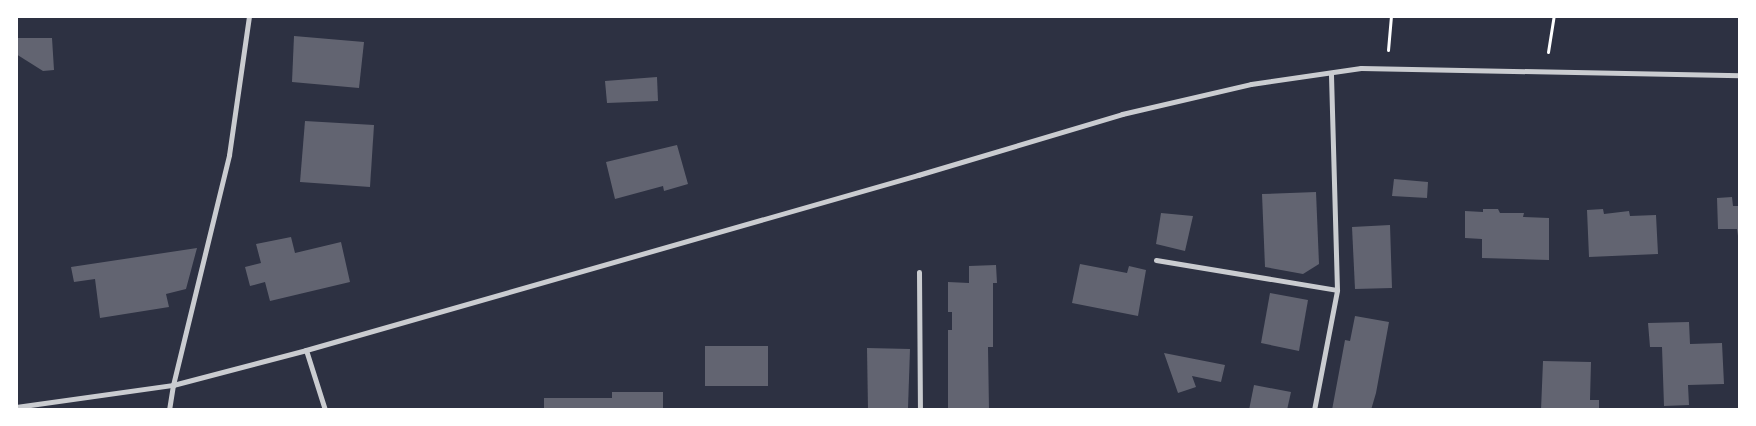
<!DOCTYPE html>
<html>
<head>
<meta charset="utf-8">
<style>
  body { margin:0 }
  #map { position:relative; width:1756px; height:426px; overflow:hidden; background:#2d3142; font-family:"Roboto Condensed",sans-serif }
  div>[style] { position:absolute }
  .building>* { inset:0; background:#626471 }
  .path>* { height:3px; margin:-1.5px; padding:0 1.5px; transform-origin:1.5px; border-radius:1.5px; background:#fff }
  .minor>* { height:5px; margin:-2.5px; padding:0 2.5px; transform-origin:2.5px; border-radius:2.5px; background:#caccd0 }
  span { translate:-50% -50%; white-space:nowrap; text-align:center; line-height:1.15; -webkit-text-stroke:4.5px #fff; paint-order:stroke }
  .frame { position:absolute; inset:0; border:18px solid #fff; pointer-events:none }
</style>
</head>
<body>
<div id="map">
  <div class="building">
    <div style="clip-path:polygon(294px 36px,364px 42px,359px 88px,292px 82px)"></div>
    <div style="clip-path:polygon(16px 38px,52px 38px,54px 70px,43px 71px,16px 54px)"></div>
    <div style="clip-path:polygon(657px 77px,658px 101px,607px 103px,605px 81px)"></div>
    <div style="clip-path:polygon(305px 121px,374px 125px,370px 187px,300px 182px)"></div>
    <div style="clip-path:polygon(677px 145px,688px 184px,664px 191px,663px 186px,615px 199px,606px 162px)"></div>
    <div style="clip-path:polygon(1394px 179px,1428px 182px,1427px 198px,1392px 196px)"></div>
    <div style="clip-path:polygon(1316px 192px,1319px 264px,1303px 274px,1265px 267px,1262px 194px)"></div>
    <div style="clip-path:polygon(1732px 197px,1733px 206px,1740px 206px,1740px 250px,1737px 229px,1718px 229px,1717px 198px)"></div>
    <div style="clip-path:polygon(1483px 209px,1498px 209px,1500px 213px,1524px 213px,1523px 217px,1549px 218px,1549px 260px,1482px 258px,1482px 239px,1465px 238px,1465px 211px,1483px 212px)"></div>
    <div style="clip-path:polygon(1603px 209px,1604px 214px,1629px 211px,1630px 216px,1656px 215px,1658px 254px,1589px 257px,1587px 210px)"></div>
    <div style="clip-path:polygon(1161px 213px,1193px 216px,1185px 251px,1156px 244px)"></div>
    <div style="clip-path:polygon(1390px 225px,1392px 288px,1355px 289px,1352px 227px)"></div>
    <div style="clip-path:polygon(291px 237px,295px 253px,341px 242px,350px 282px,270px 301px,265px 282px,250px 286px,245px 267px,261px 263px,256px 244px)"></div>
    <div style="clip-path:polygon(197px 248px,186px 289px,166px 294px,169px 307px,100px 318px,95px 279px,74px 282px,71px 267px)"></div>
    <div style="clip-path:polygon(1080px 264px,1127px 273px,1129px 266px,1146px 270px,1138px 316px,1072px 303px)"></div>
    <div style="clip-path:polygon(996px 265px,997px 283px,993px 283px,993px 347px,988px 347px,989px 410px,948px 410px,948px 330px,952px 330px,952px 312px,948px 312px,948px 282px,969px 283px,969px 266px)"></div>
    <div style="clip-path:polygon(1270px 293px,1308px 300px,1299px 351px,1261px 343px)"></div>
    <div style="clip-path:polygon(1355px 316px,1389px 322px,1376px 393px,1371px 410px,1332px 410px,1345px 340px,1350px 341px)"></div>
    <div style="clip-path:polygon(1689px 322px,1690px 344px,1722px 343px,1724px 384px,1688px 385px,1689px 405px,1664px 406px,1662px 347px,1650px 347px,1648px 323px)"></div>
    <div style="clip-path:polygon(705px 346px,768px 346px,768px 386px,705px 386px)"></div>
    <div style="clip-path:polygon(867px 348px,910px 349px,908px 408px,868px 410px)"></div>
    <div style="clip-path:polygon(1164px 353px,1225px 365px,1221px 382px,1192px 376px,1196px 387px,1178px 393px)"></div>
    <div style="clip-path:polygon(1543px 361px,1591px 362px,1590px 400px,1599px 400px,1599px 410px,1541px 410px)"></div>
    <div style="clip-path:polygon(1254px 385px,1291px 392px,1287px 410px,1249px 410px)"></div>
    <div style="clip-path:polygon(612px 392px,663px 392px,663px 410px,544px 410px,544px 398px,612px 398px)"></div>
  </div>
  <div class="path">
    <div style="left:1388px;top:50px;width:34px;rotate:-85deg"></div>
    <div style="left:1548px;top:52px;width:36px;rotate:-81deg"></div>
  </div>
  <div class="minor">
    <div style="left:1156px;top:260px;width:183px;rotate:9.4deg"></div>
    <div style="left:919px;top:272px;width:138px;rotate:89.6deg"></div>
    <div style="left:306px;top:350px;width:63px;rotate:72.4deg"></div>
    <div style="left:16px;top:407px;width:159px;rotate:-8deg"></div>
    <div style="left:173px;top:385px;width:138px;rotate:-14.7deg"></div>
    <div style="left:306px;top:350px;width:637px;rotate:-15.96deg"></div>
    <div style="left:918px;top:175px;width:213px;rotate:-16.6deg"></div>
    <div style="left:1122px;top:114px;width:132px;rotate:-13.1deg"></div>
    <div style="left:1251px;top:84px;width:111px;rotate:-8.3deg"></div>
    <div style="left:1361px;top:68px;width:379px;rotate:1.1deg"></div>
    <div style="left:169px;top:410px;width:25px;rotate:-81deg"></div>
    <div style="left:173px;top:385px;width:237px;rotate:-76.3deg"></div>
    <div style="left:229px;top:155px;width:140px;rotate:-81.8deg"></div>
    <div style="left:1314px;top:410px;width:122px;rotate:-79.1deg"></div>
    <div style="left:1337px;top:290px;width:216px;rotate:-91.6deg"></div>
  </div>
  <div class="frame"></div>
</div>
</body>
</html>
